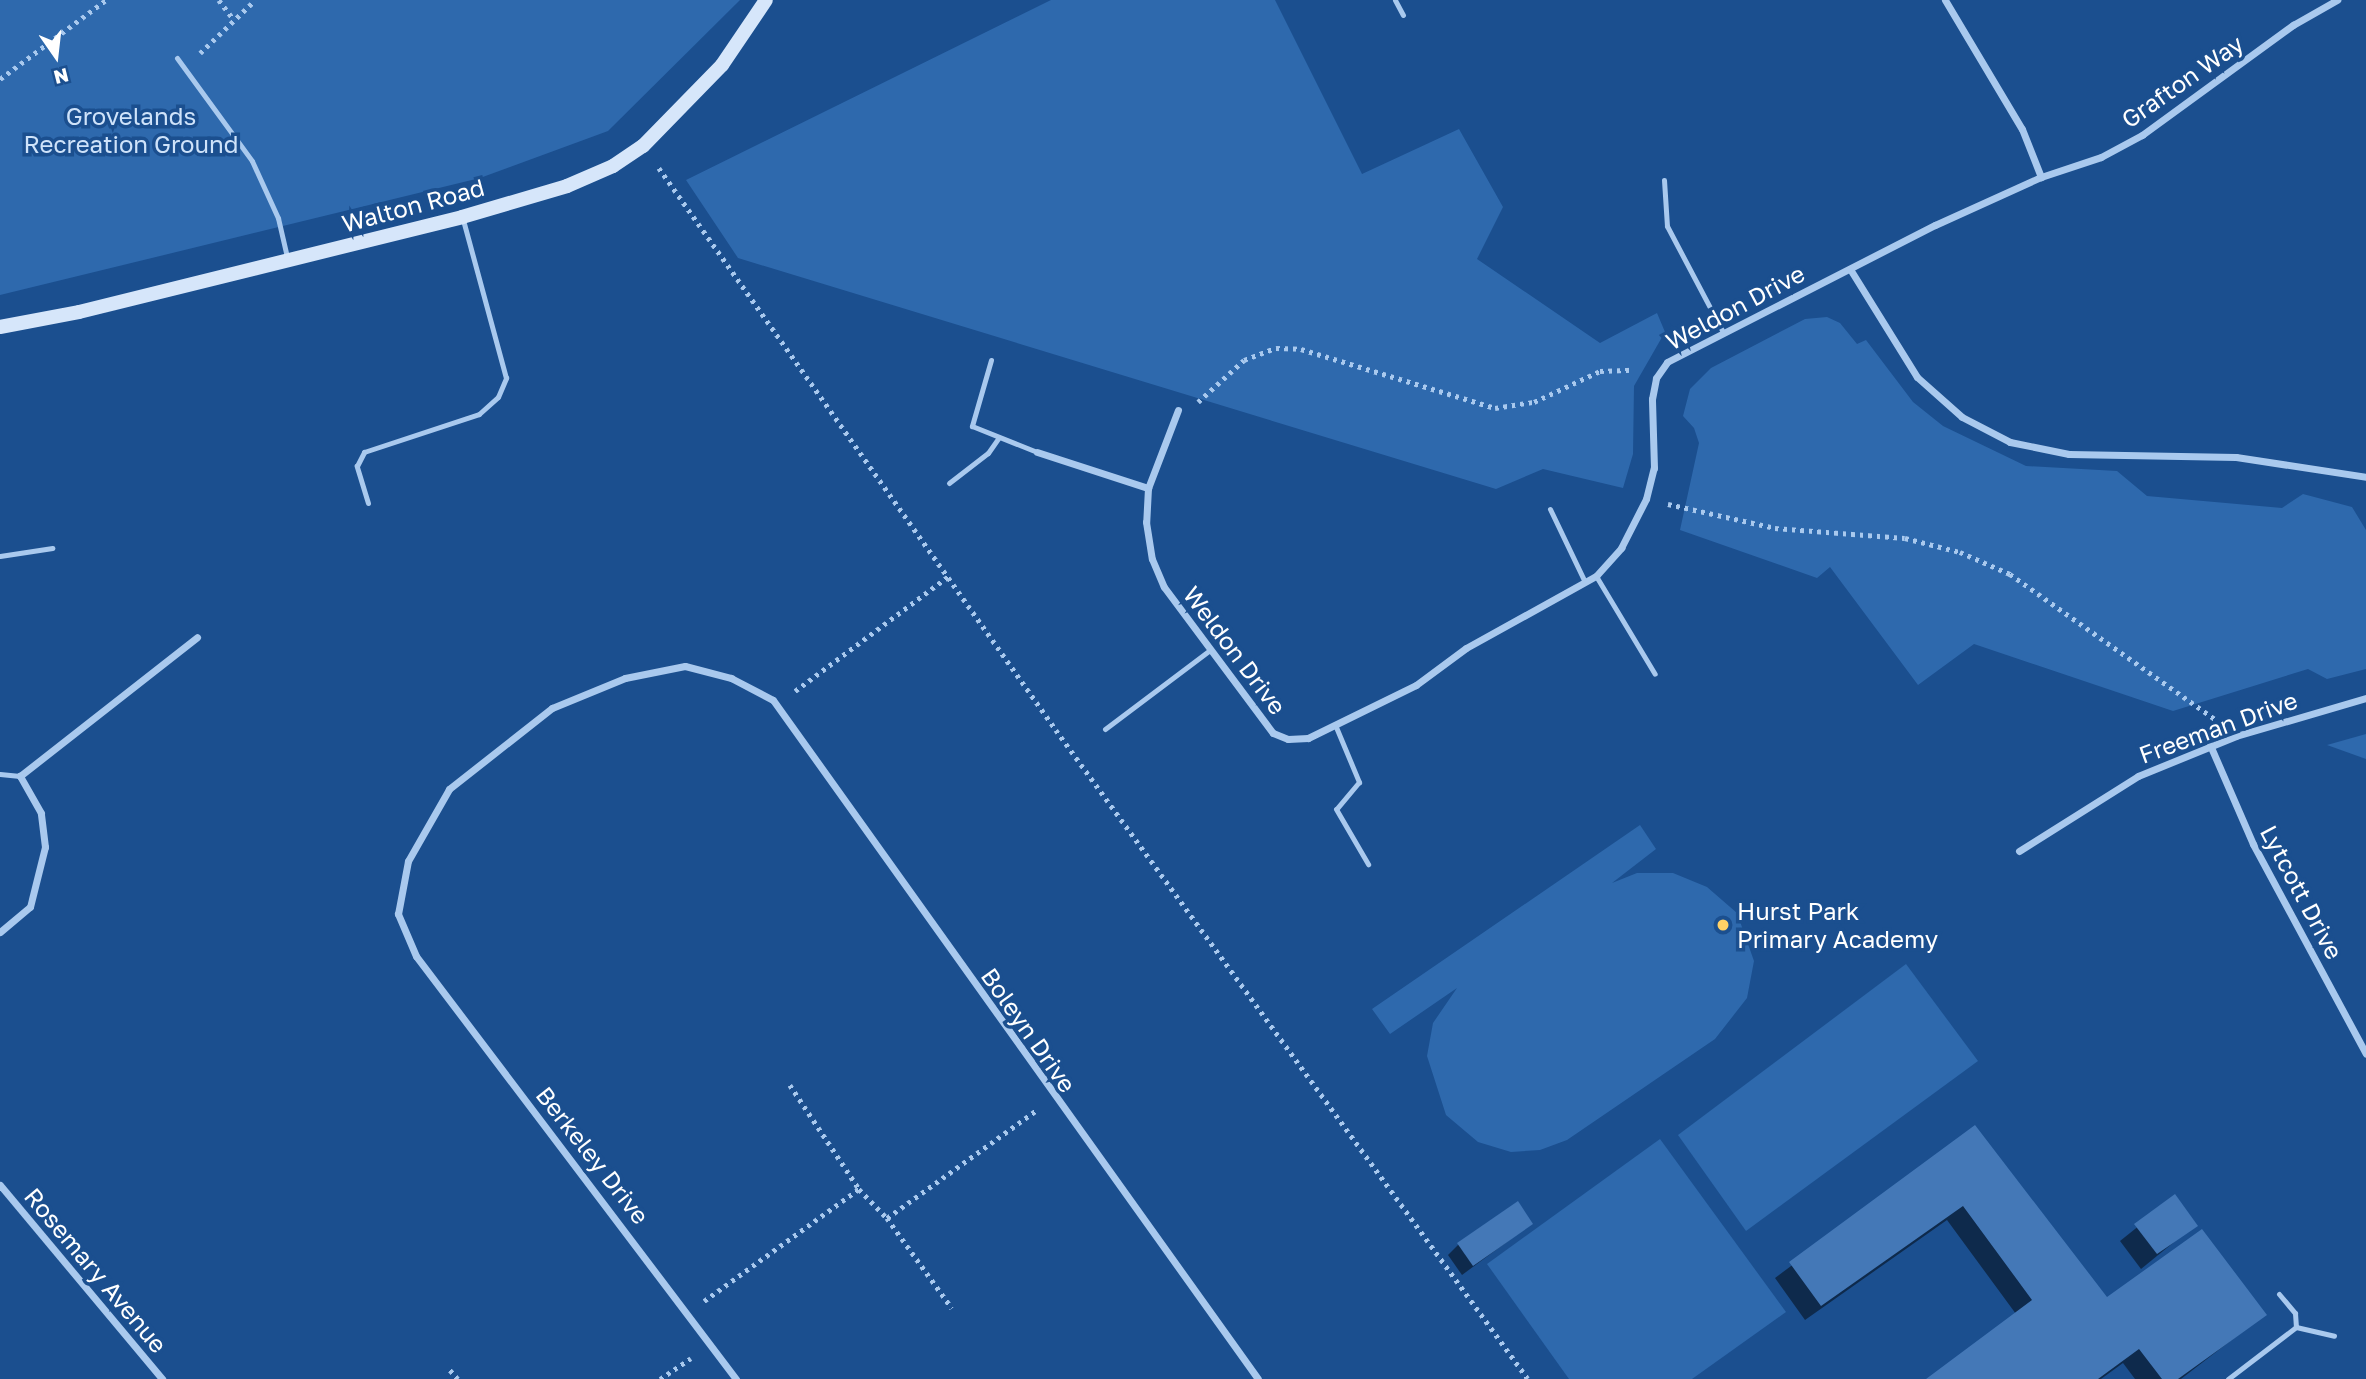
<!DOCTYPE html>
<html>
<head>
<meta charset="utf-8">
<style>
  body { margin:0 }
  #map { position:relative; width:2366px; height:1379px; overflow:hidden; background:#1b4f8f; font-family:"Golos Text",sans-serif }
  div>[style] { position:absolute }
  .green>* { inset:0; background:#2e69ad }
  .shadow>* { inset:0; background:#0007 }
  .building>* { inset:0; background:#4478b7 }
  .path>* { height:4.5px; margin-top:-2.25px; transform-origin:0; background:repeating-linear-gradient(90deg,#a9c9ee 0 3.5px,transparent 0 8.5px) }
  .service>* { height:5px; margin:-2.5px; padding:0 2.5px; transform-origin:2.5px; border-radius:2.5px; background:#a9c9ee }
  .minor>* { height:7px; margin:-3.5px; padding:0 3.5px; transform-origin:3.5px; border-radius:3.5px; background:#a9c9ee }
  .secondary>* { height:14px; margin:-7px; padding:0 7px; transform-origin:7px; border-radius:7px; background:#d6e6fa }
  .dots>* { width:19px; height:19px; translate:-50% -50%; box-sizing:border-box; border:4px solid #1b4f8f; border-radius:50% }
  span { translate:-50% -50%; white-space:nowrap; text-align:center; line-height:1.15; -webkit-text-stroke:7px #1b4f8f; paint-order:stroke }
  .street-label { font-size:24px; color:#fff }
  .park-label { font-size:24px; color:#cfe3fa }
  .poi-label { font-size:24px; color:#fff }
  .left { translate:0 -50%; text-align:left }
  .north { position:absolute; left:21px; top:21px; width:70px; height:70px; -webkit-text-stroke:5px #1b4f8f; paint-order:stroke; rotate:166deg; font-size:19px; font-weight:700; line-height:28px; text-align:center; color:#fff }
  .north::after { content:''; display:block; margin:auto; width:24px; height:32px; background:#fff; clip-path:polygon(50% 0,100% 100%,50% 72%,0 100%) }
</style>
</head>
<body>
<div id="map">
  <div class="green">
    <div style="clip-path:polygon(0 0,740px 0,608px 131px,480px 178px,0 295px)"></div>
    <div style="clip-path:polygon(1051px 0,1275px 0,1362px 174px,1459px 129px,1503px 207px,1477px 259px,1600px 343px,1657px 313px,1665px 332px,1634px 386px,1633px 454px,1623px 488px,1543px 469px,1496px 489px,738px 258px,686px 180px)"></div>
    <div style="clip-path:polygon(1827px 317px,1840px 323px,1857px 344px,1866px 340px,1913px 402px,1943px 426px,2026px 466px,2117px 471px,2147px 496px,2282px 508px,2303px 494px,2352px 507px,2366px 530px,2366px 669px,2327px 679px,2308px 669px,2173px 711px,1974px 644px,1918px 685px,1830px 567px,1817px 578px,1680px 530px,1699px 443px,1694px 428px,1683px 416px,1690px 389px,1711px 368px,1805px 319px)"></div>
    <div style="clip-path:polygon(2366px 734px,2366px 759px,2327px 745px)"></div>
    <div style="clip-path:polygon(1640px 825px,1656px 849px,1612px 883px,1637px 873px,1673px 873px,1707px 887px,1737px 913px,1754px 961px,1747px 998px,1715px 1039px,1567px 1140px,1540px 1150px,1511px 1152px,1478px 1142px,1446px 1115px,1427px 1056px,1433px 1023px,1457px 988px,1390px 1034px,1372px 1009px)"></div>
    <div style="clip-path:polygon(1906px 964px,1978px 1061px,1746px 1231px,1678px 1135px)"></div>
    <div style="clip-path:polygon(1660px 1139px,1786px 1312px,1692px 1379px,1569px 1379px,1487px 1264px)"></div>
  </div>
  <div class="shadow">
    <div style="clip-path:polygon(1975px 1128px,2107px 1299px,2264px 1315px,2181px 1379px,2135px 1379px,2123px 1363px,2101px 1379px,1929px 1379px,2016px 1314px,1947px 1220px,1805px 1320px,1775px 1278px)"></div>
    <div style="clip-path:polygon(2175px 1197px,2195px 1225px,2141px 1269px,2120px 1241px)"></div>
    <div style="clip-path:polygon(1531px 1224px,1462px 1275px,1448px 1255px,1459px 1244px)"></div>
  </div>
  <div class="building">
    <div style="clip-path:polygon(1975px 1125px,2107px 1297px,2202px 1229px,2267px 1315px,2178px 1379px,2162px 1379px,2139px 1349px,2098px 1379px,1926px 1379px,2032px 1300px,1963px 1206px,1821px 1306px,1789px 1262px)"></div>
    <div style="clip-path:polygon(2175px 1194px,2198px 1226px,2157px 1254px,2134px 1224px)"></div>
    <div style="clip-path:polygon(1518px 1201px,1533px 1224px,1473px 1266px,1457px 1243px)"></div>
  </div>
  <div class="path">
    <div style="left:219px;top:0;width:25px;rotate:53deg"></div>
    <div style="left:200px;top:53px;width:76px;rotate:-43.9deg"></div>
    <div style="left:0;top:79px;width:132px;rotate:-36.7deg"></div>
    <div style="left:659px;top:168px;width:688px;rotate:54.76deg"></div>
    <div style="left:1056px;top:730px;width:802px;rotate:53.97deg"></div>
    <div style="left:1198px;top:402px;width:62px;rotate:-42.4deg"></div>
    <div style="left:1244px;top:360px;width:34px;rotate:-21deg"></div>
    <div style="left:1276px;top:348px;width:25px;rotate:2deg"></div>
    <div style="left:1301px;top:349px;width:203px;rotate:16.9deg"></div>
    <div style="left:1495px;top:408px;width:39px;rotate:-9deg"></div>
    <div style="left:1534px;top:402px;width:73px;rotate:-25.2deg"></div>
    <div style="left:1600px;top:371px;width:33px;rotate:-2deg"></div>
    <div style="left:1668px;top:504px;width:110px;rotate:12.6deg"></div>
    <div style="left:1775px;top:528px;width:130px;rotate:4.4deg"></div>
    <div style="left:1905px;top:538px;width:57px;rotate:14.3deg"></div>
    <div style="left:1960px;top:552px;width:55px;rotate:23.7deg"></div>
    <div style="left:2010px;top:574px;width:252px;rotate:35.3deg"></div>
    <div style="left:795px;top:691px;width:194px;rotate:-36.8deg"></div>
    <div style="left:790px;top:1085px;width:125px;rotate:56.4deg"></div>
    <div style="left:887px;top:1218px;width:111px;rotate:54.2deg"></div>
    <div style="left:704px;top:1301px;width:191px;rotate:-35.9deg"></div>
    <div style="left:859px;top:1189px;width:40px;rotate:46deg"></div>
    <div style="left:887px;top:1218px;width:186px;rotate:-35.8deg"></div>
    <div style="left:450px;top:1370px;width:12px;rotate:48deg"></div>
    <div style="left:660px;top:1379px;width:37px;rotate:-34deg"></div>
  </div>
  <div class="service">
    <div style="left:1395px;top:0;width:17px;rotate:62deg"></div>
    <div style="left:177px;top:58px;width:127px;rotate:53.9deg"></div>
    <div style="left:252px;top:161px;width:63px;rotate:65.5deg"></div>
    <div style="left:278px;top:218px;width:40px;rotate:77deg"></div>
    <div style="left:1664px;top:180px;width:46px;rotate:86.3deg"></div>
    <div style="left:1667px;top:226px;width:120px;rotate:62.2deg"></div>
    <div style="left:991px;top:360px;width:69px;rotate:106.1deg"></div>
    <div style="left:972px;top:426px;width:70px;rotate:21.8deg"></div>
    <div style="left:949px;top:483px;width:49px;rotate:-37.6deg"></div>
    <div style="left:988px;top:453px;width:19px;rotate:-55deg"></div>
    <div style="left:368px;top:503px;width:39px;rotate:-107deg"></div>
    <div style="left:357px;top:466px;width:16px;rotate:-63deg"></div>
    <div style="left:364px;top:452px;width:121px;rotate:-18.3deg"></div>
    <div style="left:479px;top:414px;width:25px;rotate:-42deg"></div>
    <div style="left:498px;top:397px;width:21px;rotate:-67deg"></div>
    <div style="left:506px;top:378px;width:164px;rotate:-105.2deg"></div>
    <div style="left:1550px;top:509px;width:81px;rotate:64.4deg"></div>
    <div style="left:0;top:556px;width:53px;rotate:-8.7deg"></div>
    <div style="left:1596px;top:576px;width:114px;rotate:59deg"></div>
    <div style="left:1336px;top:727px;width:60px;rotate:67.3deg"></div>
    <div style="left:1359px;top:782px;width:35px;rotate:130deg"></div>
    <div style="left:1336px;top:809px;width:64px;rotate:59.8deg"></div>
    <div style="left:1105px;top:729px;width:131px;rotate:-37deg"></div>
    <div style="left:0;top:774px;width:20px;rotate:6deg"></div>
    <div style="left:2279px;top:1294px;width:25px;rotate:50deg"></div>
    <div style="left:2295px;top:1313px;width:14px;rotate:86deg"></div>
    <div style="left:2228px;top:1379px;width:86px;rotate:-37.4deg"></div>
    <div style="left:2296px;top:1327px;width:39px;rotate:13deg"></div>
  </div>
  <div class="minor">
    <div style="left:1945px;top:0;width:150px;rotate:59.2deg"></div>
    <div style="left:2022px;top:129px;width:52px;rotate:68.4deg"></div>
    <div style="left:1850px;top:269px;width:127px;rotate:58.2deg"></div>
    <div style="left:1917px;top:377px;width:60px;rotate:41.6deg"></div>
    <div style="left:1962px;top:417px;width:54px;rotate:27.5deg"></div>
    <div style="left:2010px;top:442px;width:60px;rotate:11.5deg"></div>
    <div style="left:2069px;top:454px;width:167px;rotate:1deg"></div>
    <div style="left:2236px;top:457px;width:132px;rotate:8.7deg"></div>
    <div style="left:1178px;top:410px;width:84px;rotate:111deg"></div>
    <div style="left:1148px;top:488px;width:34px;rotate:93deg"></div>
    <div style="left:1146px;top:522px;width:37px;rotate:81deg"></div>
    <div style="left:1152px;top:559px;width:30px;rotate:67deg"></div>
    <div style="left:1164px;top:587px;width:182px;rotate:53.3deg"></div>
    <div style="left:1273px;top:733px;width:16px;rotate:22deg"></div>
    <div style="left:1288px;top:739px;width:20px;rotate:-3deg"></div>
    <div style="left:1308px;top:738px;width:120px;rotate:-26.1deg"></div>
    <div style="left:1416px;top:685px;width:62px;rotate:-36.5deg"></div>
    <div style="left:1466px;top:648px;width:149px;rotate:-29deg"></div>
    <div style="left:1596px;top:576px;width:38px;rotate:-48deg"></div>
    <div style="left:1621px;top:548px;width:55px;rotate:-63deg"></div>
    <div style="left:1646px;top:499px;width:32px;rotate:-76deg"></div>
    <div style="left:1654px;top:468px;width:69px;rotate:-91.7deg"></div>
    <div style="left:1652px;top:399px;width:21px;rotate:-79deg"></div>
    <div style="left:1656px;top:378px;width:19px;rotate:-55deg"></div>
    <div style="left:1667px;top:362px;width:301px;rotate:-27.1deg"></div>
    <div style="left:1935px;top:225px;width:116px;rotate:-24.4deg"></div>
    <div style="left:2041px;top:177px;width:63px;rotate:-18.4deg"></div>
    <div style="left:2101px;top:157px;width:47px;rotate:-28.2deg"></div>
    <div style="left:2142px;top:135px;width:187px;rotate:-36.1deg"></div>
    <div style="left:2293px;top:25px;width:51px;rotate:-29.6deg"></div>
    <div style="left:1037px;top:452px;width:117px;rotate:18deg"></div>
    <div style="left:2210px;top:745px;width:108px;rotate:66.5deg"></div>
    <div style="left:2253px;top:844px;width:238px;rotate:61.7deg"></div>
    <div style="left:2019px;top:851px;width:141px;rotate:-32.2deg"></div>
    <div style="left:2138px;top:776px;width:106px;rotate:-22.2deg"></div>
    <div style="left:2236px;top:736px;width:135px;rotate:-16.3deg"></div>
    <div style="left:0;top:932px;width:39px;rotate:-40deg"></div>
    <div style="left:30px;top:907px;width:62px;rotate:-76deg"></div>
    <div style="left:45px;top:847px;width:34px;rotate:-97deg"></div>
    <div style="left:41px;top:813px;width:43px;rotate:-119.6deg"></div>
    <div style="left:20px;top:776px;width:225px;rotate:-38.1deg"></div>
    <div style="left:0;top:1185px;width:253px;rotate:50.1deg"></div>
    <div style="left:736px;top:1379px;width:530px;rotate:-127.11deg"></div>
    <div style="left:416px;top:956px;width:46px;rotate:-113.2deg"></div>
    <div style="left:398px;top:914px;width:54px;rotate:-79.3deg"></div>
    <div style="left:408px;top:861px;width:83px;rotate:-60.3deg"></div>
    <div style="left:449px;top:789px;width:131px;rotate:-38.2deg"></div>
    <div style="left:552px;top:708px;width:79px;rotate:-22.3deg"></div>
    <div style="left:625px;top:678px;width:61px;rotate:-11.3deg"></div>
    <div style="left:685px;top:666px;width:48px;rotate:14.6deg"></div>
    <div style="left:731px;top:678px;width:47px;rotate:27.6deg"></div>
    <div style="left:773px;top:700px;width:834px;rotate:54.46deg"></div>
  </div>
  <div class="secondary">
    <div style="left:0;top:327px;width:80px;rotate:-10.8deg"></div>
    <div style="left:79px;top:312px;width:395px;rotate:-13.9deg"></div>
    <div style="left:462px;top:217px;width:109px;rotate:-16.4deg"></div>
    <div style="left:567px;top:186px;width:50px;rotate:-23.5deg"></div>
    <div style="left:613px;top:166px;width:36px;rotate:-34deg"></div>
    <div style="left:643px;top:146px;width:113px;rotate:-45.7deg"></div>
    <div style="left:722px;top:65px;width:78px;rotate:-55.9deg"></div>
  </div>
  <div class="dots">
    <div style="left:1723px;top:925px;background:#ffd166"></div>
  </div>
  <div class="street-label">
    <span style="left:2182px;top:81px;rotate:-35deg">Grafton Way</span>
    <span style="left:413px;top:205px;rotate:-15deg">Walton Road</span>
    <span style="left:1735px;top:307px;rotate:-28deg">Weldon Drive</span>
    <span style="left:1235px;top:650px;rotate:53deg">Weldon Drive</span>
    <span style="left:2218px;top:727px;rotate:-20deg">Freeman Drive</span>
    <span style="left:2302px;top:892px;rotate:62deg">Lytcott Drive</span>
    <span style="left:1029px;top:1030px;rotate:55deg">Boleyn Drive</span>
    <span style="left:593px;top:1155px;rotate:52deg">Berkeley Drive</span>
    <span style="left:96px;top:1270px;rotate:50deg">Rosemary Avenue</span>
  </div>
  <div class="park-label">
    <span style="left:131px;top:130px">Grovelands<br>Recreation Ground</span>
  </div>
  <div class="poi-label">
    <span class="left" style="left:1737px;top:925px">Hurst Park<br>Primary Academy</span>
  </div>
  <div class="north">N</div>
</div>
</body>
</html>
